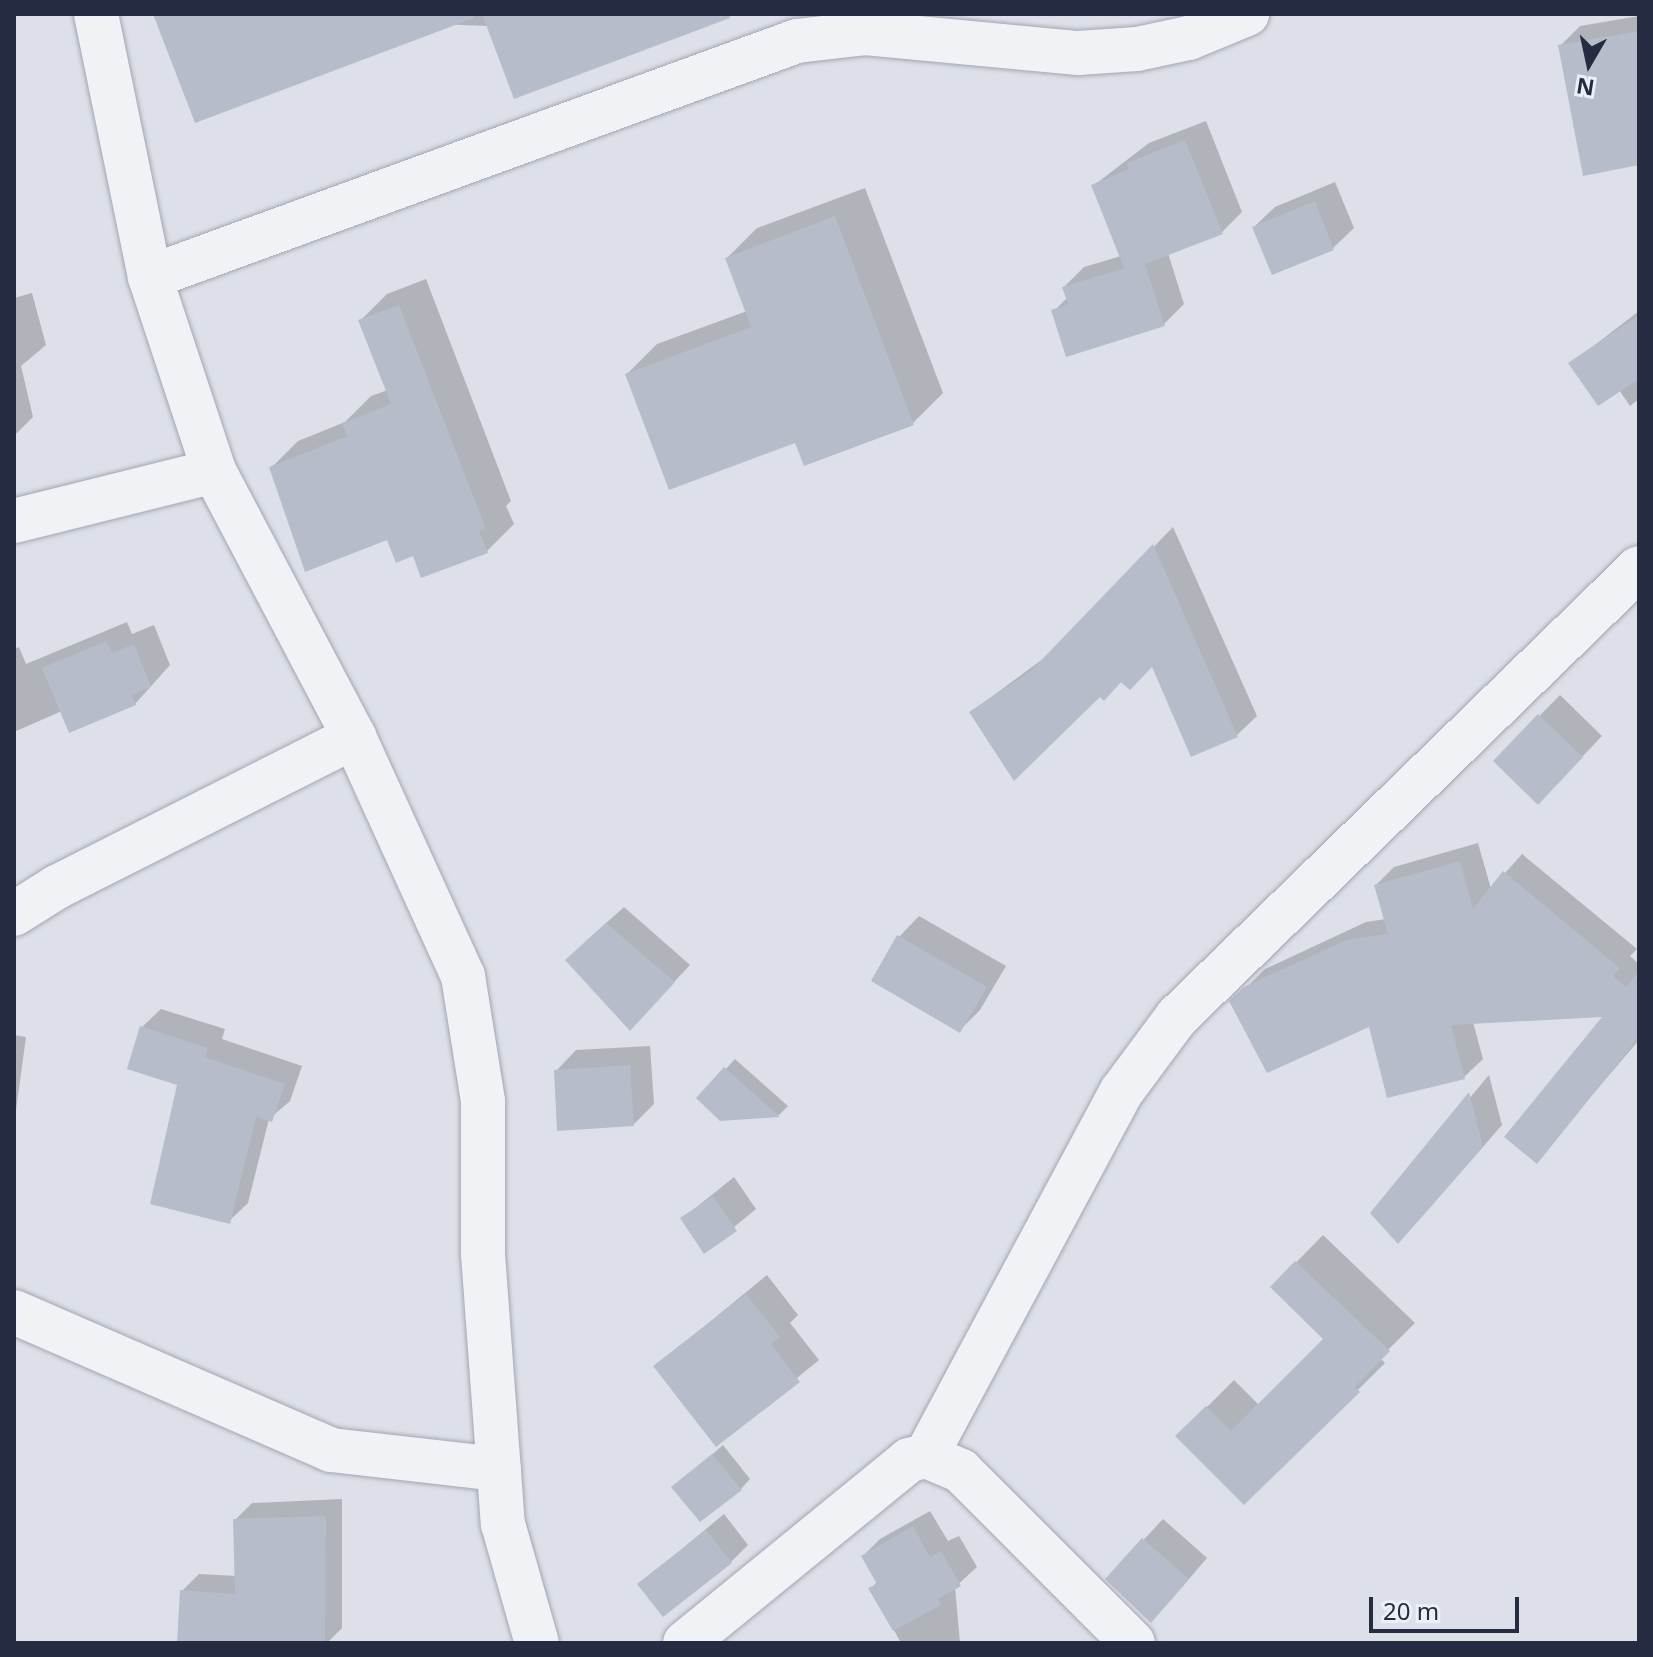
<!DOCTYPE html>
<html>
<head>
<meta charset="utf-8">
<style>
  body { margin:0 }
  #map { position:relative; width:1653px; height:1657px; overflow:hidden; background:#dde0e8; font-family:"Noto Sans",sans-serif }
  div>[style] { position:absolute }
  .shadow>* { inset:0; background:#0003 }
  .building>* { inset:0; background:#b6bcc9 }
  .roads { filter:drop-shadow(0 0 2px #a2a6b3) drop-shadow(0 0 2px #a2a6b3) }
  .minor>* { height:44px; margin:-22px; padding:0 22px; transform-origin:22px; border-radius:22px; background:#f0f2f6 }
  span { translate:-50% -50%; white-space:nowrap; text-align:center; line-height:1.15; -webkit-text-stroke:6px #eceff6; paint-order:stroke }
  .frame { position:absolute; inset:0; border:16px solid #252c41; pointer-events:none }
  .north { position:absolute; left:1549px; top:24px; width:80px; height:80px; -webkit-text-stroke:6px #eceff6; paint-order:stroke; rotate:189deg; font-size:22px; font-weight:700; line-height:32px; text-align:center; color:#252c41 }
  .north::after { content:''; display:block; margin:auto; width:28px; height:36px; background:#252c41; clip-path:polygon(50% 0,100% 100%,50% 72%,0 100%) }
  .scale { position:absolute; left:1369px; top:1597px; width:150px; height:36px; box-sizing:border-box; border:4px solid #252c41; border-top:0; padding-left:10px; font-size:24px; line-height:28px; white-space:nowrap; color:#252c41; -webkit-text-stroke:6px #eceff6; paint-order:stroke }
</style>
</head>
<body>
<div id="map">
  <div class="shadow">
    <div style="clip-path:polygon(156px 14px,735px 14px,515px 96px,489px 26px)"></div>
    <div style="clip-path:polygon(1639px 16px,1639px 163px,1560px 46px,1580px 26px)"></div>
    <div style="clip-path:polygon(1206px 121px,1242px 212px,1222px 232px,1168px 253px,1184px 304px,1164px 324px,1054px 311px,1068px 297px,1064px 287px,1084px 267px,1121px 256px,1093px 186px,1149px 143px)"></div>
    <div style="clip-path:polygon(1335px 182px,1354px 228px,1333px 248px,1273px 272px,1254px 227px,1275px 207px)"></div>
    <div style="clip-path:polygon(865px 188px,943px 393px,913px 423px,796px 441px,627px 374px,657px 344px,747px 311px,727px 258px,757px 228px)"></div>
    <div style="clip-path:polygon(426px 279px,511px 501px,506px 506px,514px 524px,487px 551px,415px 553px,271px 468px,298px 441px,345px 422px,371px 396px,388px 390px,361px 320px,387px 294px)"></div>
    <div style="clip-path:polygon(32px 293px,46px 345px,21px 366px,33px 417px,14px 436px,14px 298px)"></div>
    <div style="clip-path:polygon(1639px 311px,1639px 399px,1630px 406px,1619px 390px,1570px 364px)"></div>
    <div style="clip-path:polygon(1173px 527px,1257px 716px,1237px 735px,1153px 665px,1100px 694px,971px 712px,1051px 653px)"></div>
    <div style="clip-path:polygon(127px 622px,132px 634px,154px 625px,170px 665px,135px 704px,62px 711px,14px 732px,14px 649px,19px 647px,26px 664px)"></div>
    <div style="clip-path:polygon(1560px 695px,1602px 736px,1558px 782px,1495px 761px)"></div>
    <div style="clip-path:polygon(1478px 843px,1491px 889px,1522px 854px,1637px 949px,1630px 956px,1639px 964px,1639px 1040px,1536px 1161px,1606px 1014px,1473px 1022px,1483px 1059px,1464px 1077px,1370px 1024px,1232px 1002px,1265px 969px,1366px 922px,1386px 919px,1376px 885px,1394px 867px)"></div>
    <div style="clip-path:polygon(624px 907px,690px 965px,646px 1012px,584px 943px)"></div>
    <div style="clip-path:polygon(919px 916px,1006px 966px,980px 1010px,959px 1031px,899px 937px)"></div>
    <div style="clip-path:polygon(161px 1009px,225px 1029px,222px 1039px,302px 1066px,290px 1101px,269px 1119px,248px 1203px,229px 1221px,179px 1084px,142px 1027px)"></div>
    <div style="clip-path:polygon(14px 1035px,26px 1037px,14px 1125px)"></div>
    <div style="clip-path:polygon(650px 1046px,654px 1104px,634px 1124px,556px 1071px,576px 1050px)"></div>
    <div style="clip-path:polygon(735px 1059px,788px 1106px,779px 1115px,721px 1119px,699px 1098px)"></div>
    <div style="clip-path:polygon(1489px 1075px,1502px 1125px,1418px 1221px,1373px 1213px)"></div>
    <div style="clip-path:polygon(734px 1177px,756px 1209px,705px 1251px,683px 1218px)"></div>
    <div style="clip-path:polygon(1323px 1235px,1415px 1323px,1380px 1358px,1385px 1363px,1244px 1503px,1178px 1436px,1234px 1380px,1259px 1405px,1326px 1339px,1272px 1287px)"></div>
    <div style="clip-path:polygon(767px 1275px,798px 1315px,790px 1323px,819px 1360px,716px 1444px,656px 1366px)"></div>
    <div style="clip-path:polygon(723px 1445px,750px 1479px,741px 1489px,674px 1487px)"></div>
    <div style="clip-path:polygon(342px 1499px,342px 1628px,327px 1643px,179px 1643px,182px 1591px,199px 1574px,237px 1576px,235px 1520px,252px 1503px)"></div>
    <div style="clip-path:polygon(930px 1511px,948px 1541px,959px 1536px,977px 1567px,955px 1587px,960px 1643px,901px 1643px,871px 1588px,878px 1581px,863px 1556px,880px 1539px)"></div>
    <div style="clip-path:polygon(724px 1514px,748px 1545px,731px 1562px,640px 1584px)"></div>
    <div style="clip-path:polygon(1163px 1519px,1207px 1558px,1171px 1600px,1107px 1579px)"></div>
  </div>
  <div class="building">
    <div style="clip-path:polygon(153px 14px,473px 14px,474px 18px,195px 123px)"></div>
    <div style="clip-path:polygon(482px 14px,729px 14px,730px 18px,514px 99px)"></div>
    <div style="clip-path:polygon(1639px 31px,1639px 165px,1583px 176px,1558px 45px)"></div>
    <div style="clip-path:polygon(1185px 140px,1223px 234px,1145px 264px,1165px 326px,1066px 357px,1051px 310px,1068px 304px,1062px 287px,1124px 268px,1091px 185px,1129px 169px,1127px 163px)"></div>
    <div style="clip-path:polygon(1315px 201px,1334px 250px,1272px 275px,1252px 227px)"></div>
    <div style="clip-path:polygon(835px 216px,914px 425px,804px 466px,795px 443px,669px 490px,625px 374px,751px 327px,725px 258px)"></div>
    <div style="clip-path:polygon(399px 305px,486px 529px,479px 531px,488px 553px,421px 578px,413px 556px,396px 563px,387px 540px,305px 572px,269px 467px,347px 436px,342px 423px,391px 404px,358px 320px)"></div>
    <div style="clip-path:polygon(1639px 315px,1639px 379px,1598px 406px,1568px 363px)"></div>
    <div style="clip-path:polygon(1153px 544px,1238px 737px,1191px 757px,1152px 667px,1130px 690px,1121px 682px,1104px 701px,1100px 697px,1014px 781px,969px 712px,1031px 671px)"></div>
    <div style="clip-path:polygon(106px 641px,112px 653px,134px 644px,151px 687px,132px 695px,136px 705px,69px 733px,42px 668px)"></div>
    <div style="clip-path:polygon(1538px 714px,1583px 757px,1538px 805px,1493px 761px)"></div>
    <div style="clip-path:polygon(1460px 861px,1473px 909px,1503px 871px,1620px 968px,1613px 976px,1626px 987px,1639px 971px,1639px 1037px,1537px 1164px,1504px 1137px,1602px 1017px,1451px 1025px,1465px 1079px,1387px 1098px,1369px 1027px,1267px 1073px,1229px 1001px,1244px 987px,1346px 940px,1388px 934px,1374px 885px)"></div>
    <div style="clip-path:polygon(606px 923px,675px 982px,630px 1031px,565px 960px)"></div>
    <div style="clip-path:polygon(897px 935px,987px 987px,960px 1033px,871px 981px)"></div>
    <div style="clip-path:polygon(140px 1026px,208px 1048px,205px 1057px,285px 1084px,272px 1122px,256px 1117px,230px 1224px,150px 1204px,177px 1085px,127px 1069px)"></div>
    <div style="clip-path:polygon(630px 1065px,634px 1126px,557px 1131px,554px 1070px)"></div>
    <div style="clip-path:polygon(724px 1067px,780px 1117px,720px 1121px,696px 1098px)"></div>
    <div style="clip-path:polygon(1469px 1092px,1483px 1147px,1398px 1244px,1370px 1213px)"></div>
    <div style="clip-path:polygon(713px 1196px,737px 1231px,704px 1254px,680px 1218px)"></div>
    <div style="clip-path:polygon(1295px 1261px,1390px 1351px,1355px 1387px,1360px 1392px,1244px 1505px,1175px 1436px,1206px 1406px,1231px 1431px,1323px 1339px,1270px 1287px)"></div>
    <div style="clip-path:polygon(746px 1294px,780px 1337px,771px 1344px,800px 1382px,716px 1447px,653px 1366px)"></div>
    <div style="clip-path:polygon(712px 1454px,742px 1490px,700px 1522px,671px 1487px)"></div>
    <div style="clip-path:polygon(326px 1516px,325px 1643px,177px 1643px,180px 1590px,235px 1594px,233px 1519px)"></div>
    <div style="clip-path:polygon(913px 1526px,930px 1557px,941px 1551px,961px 1586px,938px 1599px,941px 1605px,893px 1631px,868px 1588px,877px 1584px,861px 1556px)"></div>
    <div style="clip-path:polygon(706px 1530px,732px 1563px,663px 1617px,637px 1584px)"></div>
    <div style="clip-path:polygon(1142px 1538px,1189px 1579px,1151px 1623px,1105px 1579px)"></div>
  </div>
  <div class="roads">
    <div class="minor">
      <div style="left:96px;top:14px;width:268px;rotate:78.4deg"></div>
      <div style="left:150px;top:277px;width:204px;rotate:71.7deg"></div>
      <div style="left:214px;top:471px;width:301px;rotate:62.2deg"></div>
      <div style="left:354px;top:737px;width:263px;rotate:65.5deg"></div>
      <div style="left:463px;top:976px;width:127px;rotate:80.9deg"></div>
      <div style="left:483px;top:1101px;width:153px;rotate:90deg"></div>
      <div style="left:483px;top:1254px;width:271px;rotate:85.8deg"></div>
      <div style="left:503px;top:1524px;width:124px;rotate:74.1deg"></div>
      <div style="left:150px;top:277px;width:689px;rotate:-20.04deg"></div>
      <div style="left:797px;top:41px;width:68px;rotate:-6.7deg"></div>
      <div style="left:865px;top:33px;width:214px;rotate:5.4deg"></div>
      <div style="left:1078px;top:53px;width:59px;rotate:-3.9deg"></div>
      <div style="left:1137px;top:49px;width:53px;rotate:-11.9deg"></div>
      <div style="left:1189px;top:38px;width:63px;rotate:-22.5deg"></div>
      <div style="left:14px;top:521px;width:206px;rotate:-14deg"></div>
      <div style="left:14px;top:914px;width:51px;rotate:-32.1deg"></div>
      <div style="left:57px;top:887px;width:333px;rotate:-26.8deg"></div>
      <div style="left:14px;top:1312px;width:346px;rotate:23.5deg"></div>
      <div style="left:331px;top:1450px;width:169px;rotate:6.5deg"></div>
      <div style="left:926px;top:1456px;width:414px;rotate:-61.8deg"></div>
      <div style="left:1122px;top:1091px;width:92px;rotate:-53.4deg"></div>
      <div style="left:1177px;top:1017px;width:644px;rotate:-44.18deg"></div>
      <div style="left:685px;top:1643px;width:289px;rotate:-39.2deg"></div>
      <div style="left:909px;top:1460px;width:17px;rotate:-13deg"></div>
      <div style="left:926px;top:1456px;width:38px;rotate:23deg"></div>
      <div style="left:961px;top:1471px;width:243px;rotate:45deg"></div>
    </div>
  </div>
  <div class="frame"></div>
  <div class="north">N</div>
  <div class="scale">20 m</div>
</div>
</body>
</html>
